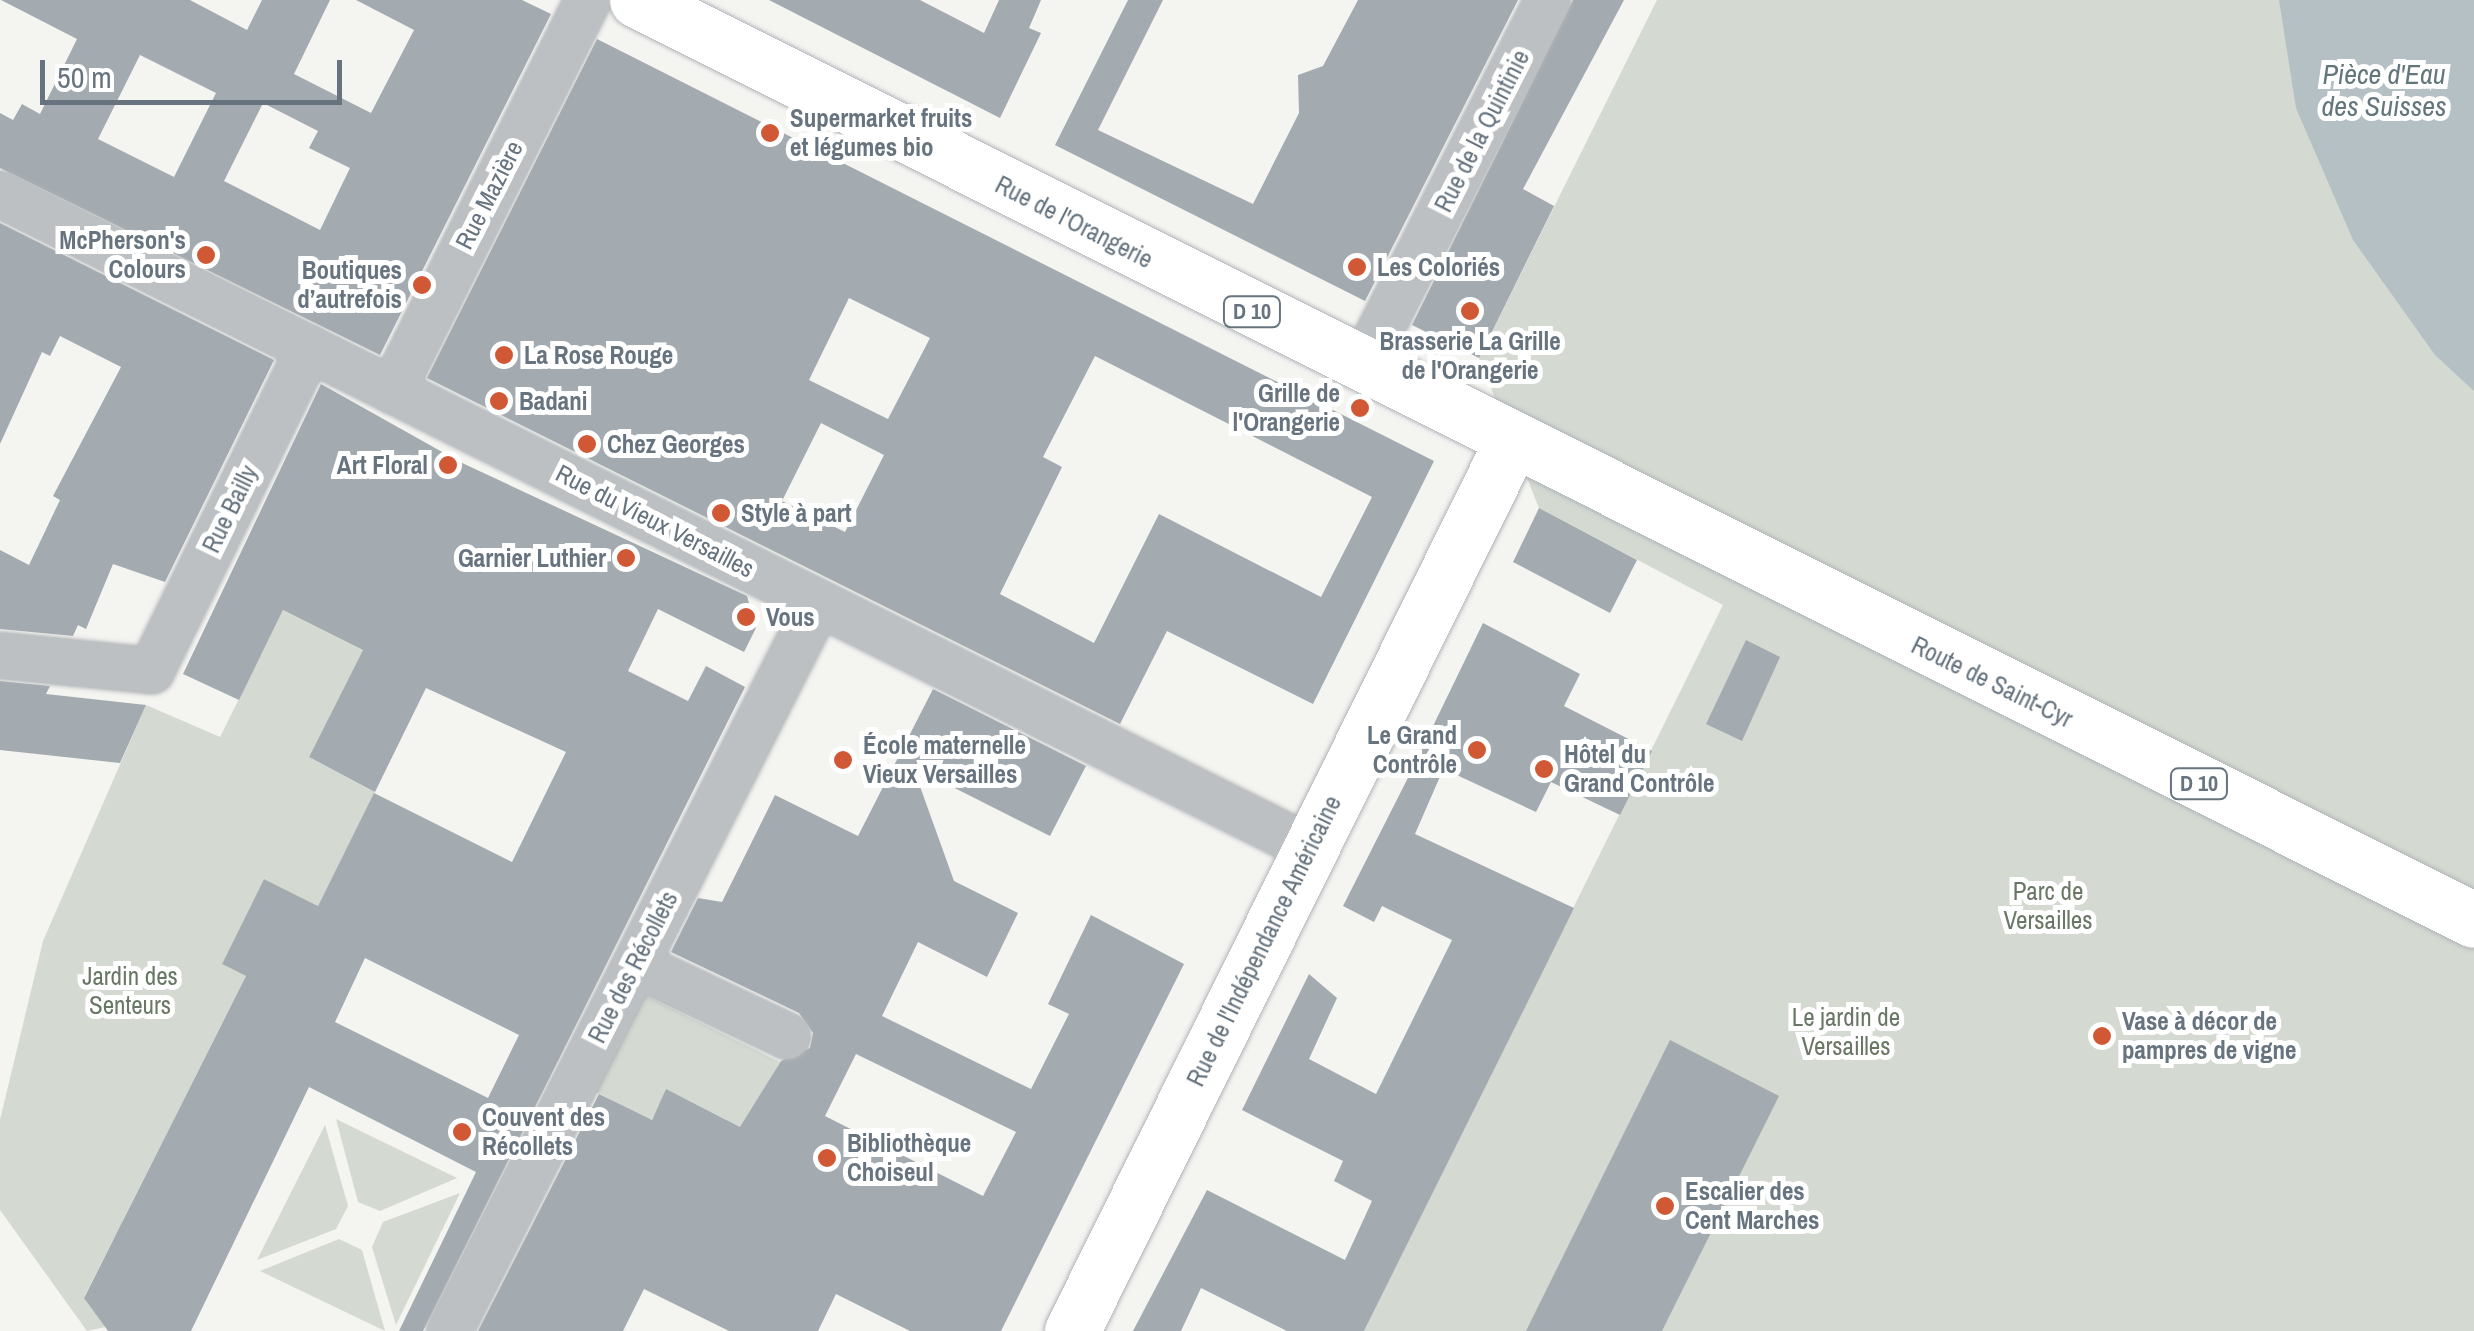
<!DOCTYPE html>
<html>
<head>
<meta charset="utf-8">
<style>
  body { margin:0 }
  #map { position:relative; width:2474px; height:1331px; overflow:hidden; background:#f4f4f1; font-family:"Archivo Narrow",sans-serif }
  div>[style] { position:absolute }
  .green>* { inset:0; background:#d4d9d1 }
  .water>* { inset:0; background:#b5c0c4 }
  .building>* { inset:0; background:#a4abb0 }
  .roads { filter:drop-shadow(0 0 2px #b0b4b7) drop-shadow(0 0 2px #b0b4b7) }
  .minor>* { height:45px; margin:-22.5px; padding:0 22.5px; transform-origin:22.5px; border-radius:22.5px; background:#bcc0c3 }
  .major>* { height:55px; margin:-27.5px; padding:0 27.5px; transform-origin:27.5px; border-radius:27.5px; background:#fff }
  .dots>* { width:28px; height:28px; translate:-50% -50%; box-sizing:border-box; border:5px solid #fff; border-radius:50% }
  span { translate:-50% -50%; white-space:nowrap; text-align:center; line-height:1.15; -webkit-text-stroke:10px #fff; paint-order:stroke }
  .shield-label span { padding:2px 8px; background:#fff; border:2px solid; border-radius:8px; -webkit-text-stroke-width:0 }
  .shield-label { font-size:22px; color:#67747f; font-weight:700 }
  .poi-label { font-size:25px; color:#67747f; font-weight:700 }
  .left { translate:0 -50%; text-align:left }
  .right { translate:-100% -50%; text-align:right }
  .street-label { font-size:25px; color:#67747f }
  .park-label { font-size:25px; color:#697765 }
  .water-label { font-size:28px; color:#63767c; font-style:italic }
  .scale { position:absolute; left:40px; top:60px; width:302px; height:45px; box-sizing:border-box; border:5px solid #67747f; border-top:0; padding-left:12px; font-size:30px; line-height:35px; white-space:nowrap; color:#67747f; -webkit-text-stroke:8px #fff; paint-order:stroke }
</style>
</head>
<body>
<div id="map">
  <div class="green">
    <div style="clip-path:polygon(1657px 0,2474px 0,2474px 1331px,1364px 1331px,1723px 605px,1539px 508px,1479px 358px)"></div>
    <div style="clip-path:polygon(283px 610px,363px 650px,309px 757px,375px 792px,318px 906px,264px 879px,222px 964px,246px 976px,122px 1222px,143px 1250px,115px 1236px,84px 1297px,105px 1327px,87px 1331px,0 1210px,0 1120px,43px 941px,146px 705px,220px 737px)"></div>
    <div style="clip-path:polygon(644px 995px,780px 1062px,729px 1150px,717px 1143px,727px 1120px,667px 1090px,651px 1121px,596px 1092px)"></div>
    <div style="clip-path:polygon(336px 1119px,457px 1178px,380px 1211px,358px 1202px)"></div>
    <div style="clip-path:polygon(325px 1125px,348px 1206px,336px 1229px,257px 1260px)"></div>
    <div style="clip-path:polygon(460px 1193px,396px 1325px,372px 1247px,383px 1222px)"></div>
    <div style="clip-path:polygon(339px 1239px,362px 1250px,385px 1331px,260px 1271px)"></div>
  </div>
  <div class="water">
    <div style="clip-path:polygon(2279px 0,2474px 0,2474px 391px,2435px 355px,2353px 240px,2296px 108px)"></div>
  </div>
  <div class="building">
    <div style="clip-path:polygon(evenodd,1px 0,190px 0,247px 30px,262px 0,330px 0,294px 74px,371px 113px,414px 30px,356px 0,522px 0,551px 14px,380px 355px,0 168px,0 113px,13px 120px,22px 104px,40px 114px,77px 39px,1px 0,140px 55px,216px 93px,174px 177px,98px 139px,140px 55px,1px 0,263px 103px,318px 131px,309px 148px,350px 168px,320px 230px,224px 181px,263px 103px)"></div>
    <div style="clip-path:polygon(769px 0,920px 0,984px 33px,999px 0,1041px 0,1029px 28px,1041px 33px,1000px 118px)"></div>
    <div style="clip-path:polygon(1128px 0,1163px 0,1098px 130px,1253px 204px,1299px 113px,1298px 75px,1323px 66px,1358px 0,1518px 0,1365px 301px,1055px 145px)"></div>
    <div style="clip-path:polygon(1573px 0,1624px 0,1523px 189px,1554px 206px,1479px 358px,1412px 325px)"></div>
    <div style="clip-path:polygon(evenodd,597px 39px,1434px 461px,1313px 704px,1167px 631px,1120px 724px,427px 378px,597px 39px,849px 298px,930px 338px,888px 419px,809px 380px,849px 298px,597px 39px,1095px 356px,1372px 497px,1321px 597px,1159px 514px,1094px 643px,1000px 594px,1062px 467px,1043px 457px,1095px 356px,597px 39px,821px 423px,884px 455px,845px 532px,782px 501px,821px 423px)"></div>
    <div style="clip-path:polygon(0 223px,274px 360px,165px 582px,113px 564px,86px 629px,78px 625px,73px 636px,0 629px,0 550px,29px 565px,60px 500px,53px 496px,121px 367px,60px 336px,50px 356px,42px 352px,0 444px)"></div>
    <div style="clip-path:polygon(evenodd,321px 384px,460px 462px,747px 596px,756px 628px,744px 652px,658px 609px,628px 671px,688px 701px,706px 666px,745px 687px,423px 1331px,399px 1331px,476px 1172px,309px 1087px,191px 1331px,108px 1331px,84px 1298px,246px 976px,222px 964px,264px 879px,318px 906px,374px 793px,512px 862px,566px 752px,426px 688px,375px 792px,309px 757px,363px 650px,283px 610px,239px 700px,183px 674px,321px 384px,365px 958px,519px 1035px,488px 1098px,335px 1022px,365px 958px)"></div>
    <div style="clip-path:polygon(1539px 508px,1637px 560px,1610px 613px,1513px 562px)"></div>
    <div style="clip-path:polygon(1483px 623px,1580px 674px,1564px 706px,1652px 751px,1620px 815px,1551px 782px,1536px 812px,1418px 757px)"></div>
    <div style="clip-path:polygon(1746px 640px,1780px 657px,1742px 741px,1706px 724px)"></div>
    <div style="clip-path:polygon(0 681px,50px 686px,46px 694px,146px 705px,120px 763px,0 750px)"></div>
    <div style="clip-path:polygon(evenodd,933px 689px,1086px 766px,1050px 836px,913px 767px,954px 881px,1018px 913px,987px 977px,918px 942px,882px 1016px,1031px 1089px,1069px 1014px,1048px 1004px,1091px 915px,1184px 964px,1001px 1331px,910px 1331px,836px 1294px,818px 1331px,729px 1331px,644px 1289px,623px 1331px,478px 1331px,599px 1094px,652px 1120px,666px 1089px,740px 1127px,781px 1061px,810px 1048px,813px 1033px,799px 1013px,671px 952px,698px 898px,722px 902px,775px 795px,858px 836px,933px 689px,856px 1054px,1016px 1132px,983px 1196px,825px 1116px,856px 1054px)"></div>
    <div style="clip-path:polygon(1417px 760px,1442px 772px,1415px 834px,1574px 908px,1546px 965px,1364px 1331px,1287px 1331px,1201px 1288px,1181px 1331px,1133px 1331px,1207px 1190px,1345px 1260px,1372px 1201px,1334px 1181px,1343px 1161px,1242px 1110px,1309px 974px,1337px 998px,1309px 1059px,1376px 1094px,1452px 940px,1382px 906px,1374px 922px,1343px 906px)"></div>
    <div style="clip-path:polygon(1670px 1040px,1779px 1096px,1662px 1331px,1526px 1331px)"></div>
  </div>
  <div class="roads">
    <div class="minor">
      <div style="left:0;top:194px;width:1464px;rotate:26.53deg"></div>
      <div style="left:1361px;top:367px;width:411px;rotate:-63.1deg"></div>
      <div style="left:392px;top:390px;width:436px;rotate:-63.4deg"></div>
      <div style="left:0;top:655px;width:152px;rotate:5.7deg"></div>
      <div style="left:151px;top:670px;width:359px;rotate:-63.9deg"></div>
      <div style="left:635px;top:964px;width:168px;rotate:25.3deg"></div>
      <div style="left:449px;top:1331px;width:816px;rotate:-63.12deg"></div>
    </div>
    <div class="major">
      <div style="left:637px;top:0;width:2054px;rotate:26.6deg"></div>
      <div style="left:1072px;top:1331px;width:991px;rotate:-63.69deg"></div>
    </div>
  </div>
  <div class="dots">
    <div style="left:770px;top:133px;background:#d05835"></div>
    <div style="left:206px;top:255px;background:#d05835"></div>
    <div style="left:1357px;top:267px;background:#d05835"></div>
    <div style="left:422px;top:285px;background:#d05835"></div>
    <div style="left:1470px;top:311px;background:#d05835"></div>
    <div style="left:504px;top:355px;background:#d05835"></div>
    <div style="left:499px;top:401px;background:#d05835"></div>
    <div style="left:1360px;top:408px;background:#d05835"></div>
    <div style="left:587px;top:444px;background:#d05835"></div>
    <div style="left:448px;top:465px;background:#d05835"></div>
    <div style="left:721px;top:513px;background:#d05835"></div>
    <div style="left:626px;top:558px;background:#d05835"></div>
    <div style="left:746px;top:617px;background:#d05835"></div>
    <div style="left:1477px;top:750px;background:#d05835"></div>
    <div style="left:843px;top:760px;background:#d05835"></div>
    <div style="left:1544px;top:769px;background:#d05835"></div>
    <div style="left:2102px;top:1036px;background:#d05835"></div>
    <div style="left:462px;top:1132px;background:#d05835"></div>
    <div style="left:827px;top:1158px;background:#d05835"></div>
    <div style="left:1665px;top:1206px;background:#d05835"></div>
  </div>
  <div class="shield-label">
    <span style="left:1252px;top:312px">D 10</span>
    <span style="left:2199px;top:784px">D 10</span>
  </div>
  <div class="poi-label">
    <span class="left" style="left:790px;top:133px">Supermarket fruits<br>et légumes bio</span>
    <span class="right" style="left:186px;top:255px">McPherson's<br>Colours</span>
    <span class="left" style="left:1377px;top:267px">Les Coloriés</span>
    <span class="right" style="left:402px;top:285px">Boutiques<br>d’autrefois</span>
    <span style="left:1470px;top:356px">Brasserie La Grille<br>de l'Orangerie</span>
    <span class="left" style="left:524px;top:355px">La Rose Rouge</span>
    <span class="right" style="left:1340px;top:408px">Grille de<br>l'Orangerie</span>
    <span class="left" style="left:519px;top:401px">Badani</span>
    <span class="left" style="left:607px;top:444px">Chez Georges</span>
    <span class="right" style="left:428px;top:465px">Art Floral</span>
    <span class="left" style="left:741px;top:513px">Style à part</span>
    <span class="right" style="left:606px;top:558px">Garnier Luthier</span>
    <span class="left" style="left:766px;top:617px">Vous</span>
    <span class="right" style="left:1457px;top:750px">Le Grand<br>Contrôle</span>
    <span class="left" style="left:863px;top:760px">École maternelle<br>Vieux Versailles</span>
    <span class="left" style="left:1564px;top:769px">Hôtel du<br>Grand Contrôle</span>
    <span class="left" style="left:2122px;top:1036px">Vase à décor de<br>pampres de vigne</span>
    <span class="left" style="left:482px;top:1132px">Couvent des<br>Récollets</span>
    <span class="left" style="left:847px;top:1158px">Bibliothèque<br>Choiseul</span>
    <span class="left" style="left:1685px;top:1206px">Escalier des<br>Cent Marches</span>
  </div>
  <div class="street-label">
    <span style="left:1482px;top:131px;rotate:-63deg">Rue de la Quintinie</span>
    <span style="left:489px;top:195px;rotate:-63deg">Rue Mazière</span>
    <span style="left:1074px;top:222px;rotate:27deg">Rue de l'Orangerie</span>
    <span style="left:230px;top:509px;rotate:-64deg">Rue Bailly</span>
    <span style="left:655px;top:521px;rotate:27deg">Rue du Vieux Versailles</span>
    <span style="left:1992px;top:682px;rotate:26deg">Route de Saint-Cyr</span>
    <span style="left:1264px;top:941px;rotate:-64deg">Rue de l'Indépendance Américaine</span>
    <span style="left:633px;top:967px;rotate:-63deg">Rue des Récollets</span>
  </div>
  <div class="park-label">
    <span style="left:2048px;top:906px">Parc de<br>Versailles</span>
    <span style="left:130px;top:991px">Jardin des<br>Senteurs</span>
    <span style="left:1846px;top:1032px">Le jardin de<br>Versailles</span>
  </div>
  <div class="water-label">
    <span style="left:2384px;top:90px">Pièce d'Eau<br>des Suisses</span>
  </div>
  <div class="scale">50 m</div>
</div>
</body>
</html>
